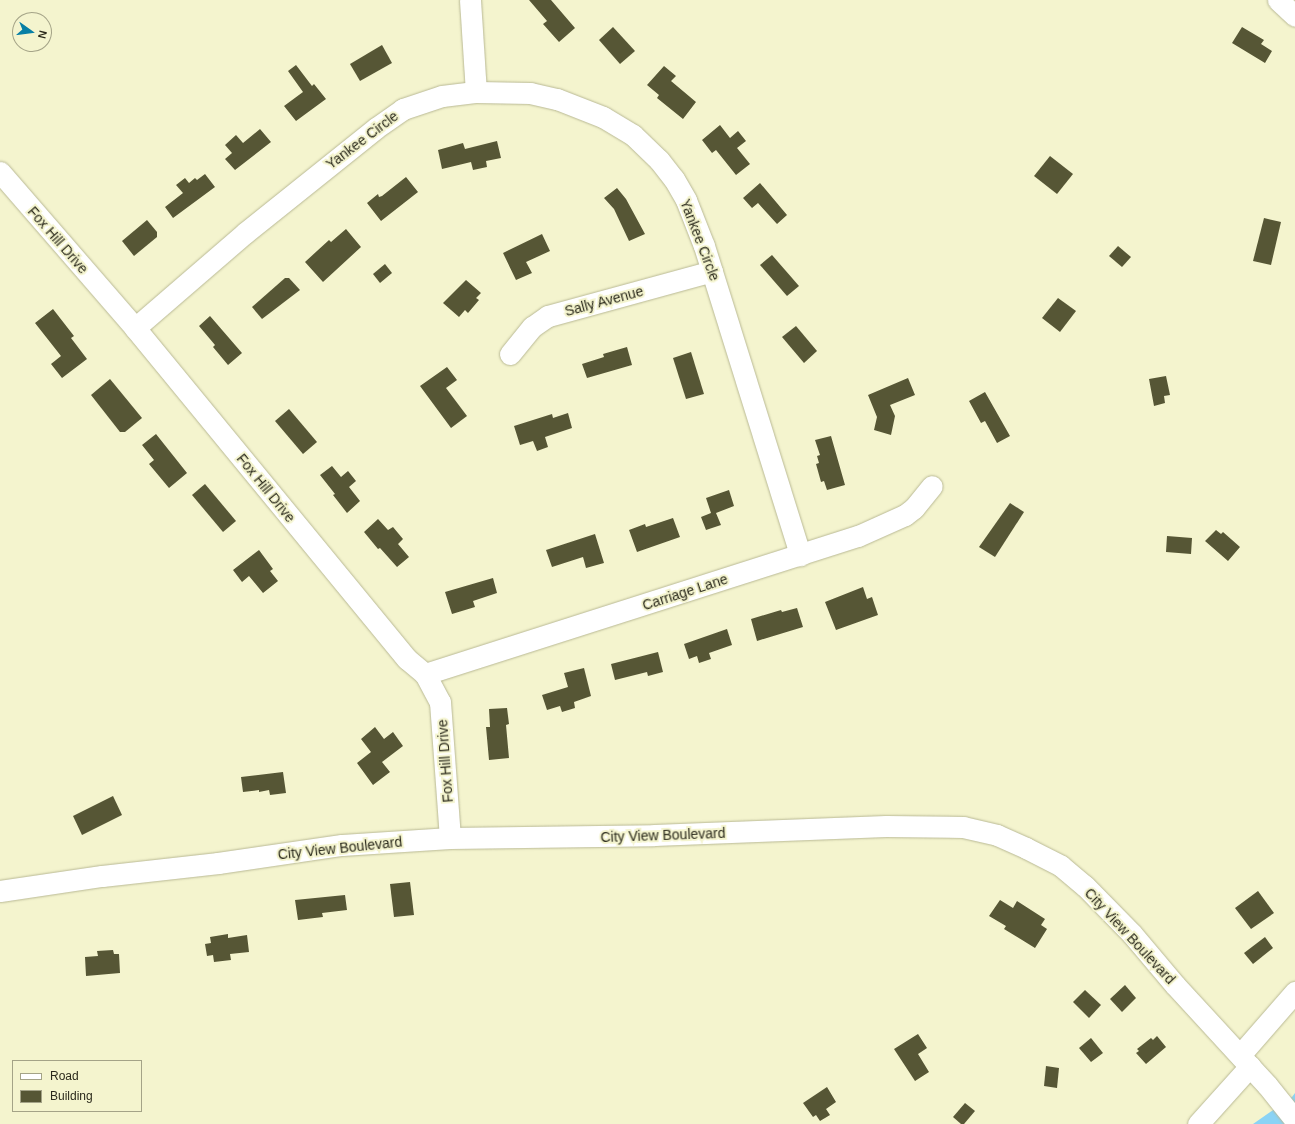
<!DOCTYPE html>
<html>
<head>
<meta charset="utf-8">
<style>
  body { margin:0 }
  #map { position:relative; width:1295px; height:1124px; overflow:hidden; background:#f4f4ce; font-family:Arial,sans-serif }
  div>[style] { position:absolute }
  .water>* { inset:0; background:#8ad3f5 }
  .building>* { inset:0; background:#565635 }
  .roads { filter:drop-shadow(0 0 1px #b9b995) drop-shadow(0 0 1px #b9b995) }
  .minor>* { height:21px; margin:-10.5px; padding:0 10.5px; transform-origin:10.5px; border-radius:10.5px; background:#fff }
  span { translate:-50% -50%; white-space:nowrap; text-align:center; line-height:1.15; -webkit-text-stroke:4px #f4f4ce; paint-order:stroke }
  .street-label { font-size:14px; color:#2b2a1c }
  .legend { position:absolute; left:12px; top:1060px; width:130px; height:52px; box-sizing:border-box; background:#f4f4ce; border:1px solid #a4a387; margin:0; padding:5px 7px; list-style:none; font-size:12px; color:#2b2a1c }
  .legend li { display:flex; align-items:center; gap:8px; height:20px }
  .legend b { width:20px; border:1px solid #a4a387 }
  .north { position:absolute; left:12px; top:12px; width:40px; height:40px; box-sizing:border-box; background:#f4f4ce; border:1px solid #a4a387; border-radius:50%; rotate:104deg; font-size:11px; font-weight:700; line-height:16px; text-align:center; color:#2b2a1c }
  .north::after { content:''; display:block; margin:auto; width:14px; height:18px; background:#077fa5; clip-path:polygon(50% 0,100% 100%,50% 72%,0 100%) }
</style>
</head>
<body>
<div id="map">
  <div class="water">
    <div style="clip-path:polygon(1295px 1093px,1295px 1124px,1253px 1124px,1292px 1097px)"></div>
  </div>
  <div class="building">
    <div style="clip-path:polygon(529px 0,551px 0,575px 28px,559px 42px,543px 24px,547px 21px)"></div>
    <div style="clip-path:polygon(613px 27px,635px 51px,620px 64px,599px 40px)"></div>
    <div style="clip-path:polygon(1242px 27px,1264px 40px,1261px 44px,1272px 51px,1265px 63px,1232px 43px)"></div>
    <div style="clip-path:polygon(382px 45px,392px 63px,360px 81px,350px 64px)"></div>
    <div style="clip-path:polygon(296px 65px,312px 86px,314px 84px,326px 99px,296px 121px,284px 106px,303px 92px,288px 71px)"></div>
    <div style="clip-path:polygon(664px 66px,676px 76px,671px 81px,696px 102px,683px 119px,657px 98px,659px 95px,647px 85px)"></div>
    <div style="clip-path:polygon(720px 125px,730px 138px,738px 131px,746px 141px,737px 148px,750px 164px,736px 175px,716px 150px,712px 153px,702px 140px)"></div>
    <div style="clip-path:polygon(260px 129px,271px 142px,235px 170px,225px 159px,232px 153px,225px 145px,236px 135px,243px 143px)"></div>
    <div style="clip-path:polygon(497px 141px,501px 158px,486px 161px,487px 167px,473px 170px,471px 162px,442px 169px,438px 150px,463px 143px,465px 149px)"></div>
    <div style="clip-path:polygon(1050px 156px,1073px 174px,1057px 194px,1034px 176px)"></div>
    <div style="clip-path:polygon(205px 174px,215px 187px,173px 218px,165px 207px,183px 193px,176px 185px,185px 178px,189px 183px,195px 178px,197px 180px)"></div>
    <div style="clip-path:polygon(406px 177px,418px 192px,381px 221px,367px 203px,378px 194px,379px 197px,382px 196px)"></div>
    <div style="clip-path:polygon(760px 183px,787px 215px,777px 224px,758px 203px,752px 208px,743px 198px)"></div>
    <div style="clip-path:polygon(617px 188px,626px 199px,645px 234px,629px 241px,614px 209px,604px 198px)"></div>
    <div style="clip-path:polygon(1264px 218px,1281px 222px,1271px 265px,1253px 261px)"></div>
    <div style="clip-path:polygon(147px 220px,157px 232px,157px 237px,134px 256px,122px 241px)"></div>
    <div style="clip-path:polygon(346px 229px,361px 247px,323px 282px,305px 262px,329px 240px,331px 242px)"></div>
    <div style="clip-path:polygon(542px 234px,550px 251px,526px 262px,532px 273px,516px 280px,503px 253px)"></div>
    <div style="clip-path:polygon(1118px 246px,1131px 257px,1122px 267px,1109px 256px)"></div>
    <div style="clip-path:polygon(772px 255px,799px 286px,787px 296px,760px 265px)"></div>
    <div style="clip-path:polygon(385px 264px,392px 273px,380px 283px,373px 274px)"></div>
    <div style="clip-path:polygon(285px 278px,289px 278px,300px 290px,262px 319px,252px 307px)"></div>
    <div style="clip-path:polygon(466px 280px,481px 293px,476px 298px,479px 300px,468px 313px,465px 310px,459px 317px,443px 303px)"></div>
    <div style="clip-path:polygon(1058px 298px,1076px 311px,1060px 332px,1042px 318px)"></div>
    <div style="clip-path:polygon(53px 309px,74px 336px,71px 338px,87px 359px,62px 378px,51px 364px,61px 356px,35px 323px)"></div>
    <div style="clip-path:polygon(210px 316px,242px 353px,228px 365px,213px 347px,215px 345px,199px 326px)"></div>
    <div style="clip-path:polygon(796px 326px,817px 351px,804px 363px,782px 337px)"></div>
    <div style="clip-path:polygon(627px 347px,632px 365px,587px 378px,582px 364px,604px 357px,603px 354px)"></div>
    <div style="clip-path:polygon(691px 352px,704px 394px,686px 399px,673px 358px)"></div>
    <div style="clip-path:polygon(447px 367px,457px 380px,446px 388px,467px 416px,451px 428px,420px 386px)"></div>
    <div style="clip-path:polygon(1166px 376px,1170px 395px,1164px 396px,1165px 403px,1154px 406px,1149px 379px)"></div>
    <div style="clip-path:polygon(908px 378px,915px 395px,890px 405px,895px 416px,891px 435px,874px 430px,877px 417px,868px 395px)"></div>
    <div style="clip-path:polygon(110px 379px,142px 418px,125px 432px,120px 432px,91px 395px)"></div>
    <div style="clip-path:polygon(985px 392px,1010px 436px,997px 443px,985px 421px,981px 423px,969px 401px)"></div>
    <div style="clip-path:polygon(289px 409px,317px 442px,303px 454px,275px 421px)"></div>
    <div style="clip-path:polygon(568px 413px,572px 428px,545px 437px,548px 447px,537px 451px,533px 441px,520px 445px,514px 426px,552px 414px,553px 418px)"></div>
    <div style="clip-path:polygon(156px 434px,187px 473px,169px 488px,149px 464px,154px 460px,142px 445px)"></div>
    <div style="clip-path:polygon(831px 436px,845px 485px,827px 490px,824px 481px,821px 482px,816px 464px,819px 463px,817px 456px,820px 455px,815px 440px)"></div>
    <div style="clip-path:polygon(332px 466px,341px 477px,348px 471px,356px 481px,349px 487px,360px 501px,347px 513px,333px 495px,335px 494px,320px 475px)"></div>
    <div style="clip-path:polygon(205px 484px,236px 521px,223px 532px,192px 495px)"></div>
    <div style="clip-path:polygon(729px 490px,734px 506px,716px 513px,721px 525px,706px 530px,701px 517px,711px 513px,706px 498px)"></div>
    <div style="clip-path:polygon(1010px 503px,1024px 512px,995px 557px,979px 547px)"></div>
    <div style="clip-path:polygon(673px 518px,680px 537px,637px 552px,629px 530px,645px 524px,646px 527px)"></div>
    <div style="clip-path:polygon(378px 519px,388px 530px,393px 527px,403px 539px,398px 544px,409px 557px,397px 567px,380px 548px,378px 549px,364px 532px)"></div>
    <div style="clip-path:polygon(1216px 530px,1221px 534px,1223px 532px,1240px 547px,1228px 561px,1205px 541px)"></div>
    <div style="clip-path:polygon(595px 534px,604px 563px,586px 568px,583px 557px,552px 567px,546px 550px)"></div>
    <div style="clip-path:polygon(1167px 536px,1192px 538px,1191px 554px,1166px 552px)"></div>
    <div style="clip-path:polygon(259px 550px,273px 569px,270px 571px,278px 581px,263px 593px,249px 576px,242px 582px,233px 570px)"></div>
    <div style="clip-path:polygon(493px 578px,497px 593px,473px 601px,475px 607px,452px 614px,445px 592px)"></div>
    <div style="clip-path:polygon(863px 587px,867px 599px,872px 597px,878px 615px,836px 630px,825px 602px)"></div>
    <div style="clip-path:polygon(797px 608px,803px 627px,757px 641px,751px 619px,781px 610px,782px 612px)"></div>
    <div style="clip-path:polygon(727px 629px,732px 645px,709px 653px,711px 659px,699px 663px,697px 656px,689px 659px,684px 644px)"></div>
    <div style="clip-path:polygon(658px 652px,663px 672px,648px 676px,647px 672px,615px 680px,611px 664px)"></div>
    <div style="clip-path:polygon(584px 668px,591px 696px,574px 702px,575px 708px,562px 712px,560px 706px,547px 710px,542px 695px,568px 687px,564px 673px)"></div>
    <div style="clip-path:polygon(507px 708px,509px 724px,506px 725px,509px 758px,489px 760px,486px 727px,490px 727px,489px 709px)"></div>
    <div style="clip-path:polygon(375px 727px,384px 739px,393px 732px,403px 746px,382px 762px,390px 772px,373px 785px,357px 763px,371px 752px,361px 739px)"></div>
    <div style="clip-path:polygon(283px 772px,286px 793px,270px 795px,269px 790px,259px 792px,259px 790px,243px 792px,241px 777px)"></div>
    <div style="clip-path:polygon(113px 796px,122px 815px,82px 835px,73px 816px)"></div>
    <div style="clip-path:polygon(410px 882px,414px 915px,394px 917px,390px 884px)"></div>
    <div style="clip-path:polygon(1258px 891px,1274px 913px,1251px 929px,1235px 908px)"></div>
    <div style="clip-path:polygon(345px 895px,347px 910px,322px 913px,323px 917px,298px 920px,295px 900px)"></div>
    <div style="clip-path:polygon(1000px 900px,1013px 908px,1017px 901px,1045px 919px,1041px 925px,1047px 929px,1035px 948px,1004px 929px,1006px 926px,989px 916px)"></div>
    <div style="clip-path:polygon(228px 934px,228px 938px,247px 935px,249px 952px,230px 954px,231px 960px,214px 962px,213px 955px,207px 956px,205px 944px,211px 943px,210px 937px)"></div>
    <div style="clip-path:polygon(1265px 937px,1273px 948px,1253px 964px,1244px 953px)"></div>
    <div style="clip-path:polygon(113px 950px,114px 954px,119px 954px,120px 973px,86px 976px,85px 957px,98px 956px,97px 951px)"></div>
    <div style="clip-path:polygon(1125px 985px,1136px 998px,1122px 1012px,1110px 999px)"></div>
    <div style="clip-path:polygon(1085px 990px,1101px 1005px,1089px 1018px,1073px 1002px)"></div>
    <div style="clip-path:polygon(918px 1034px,927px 1048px,918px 1054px,929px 1072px,915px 1081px,894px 1049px)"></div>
    <div style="clip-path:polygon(1157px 1036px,1166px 1047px,1146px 1064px,1136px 1053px,1139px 1051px,1137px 1049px,1151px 1038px,1153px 1040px)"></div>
    <div style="clip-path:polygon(1091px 1038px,1103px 1053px,1091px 1062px,1079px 1048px)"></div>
    <div style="clip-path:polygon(1046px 1066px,1059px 1068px,1057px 1088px,1044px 1086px)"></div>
    <div style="clip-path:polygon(827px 1087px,836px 1102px,826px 1109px,830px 1115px,820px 1121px,816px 1115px,813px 1117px,803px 1103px)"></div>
    <div style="clip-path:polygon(965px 1103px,975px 1111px,964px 1124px,961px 1124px,953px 1117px)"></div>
  </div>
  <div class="roads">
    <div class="minor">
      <div style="left:470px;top:0;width:92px;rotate:86.3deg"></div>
      <div style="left:1278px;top:0;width:23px;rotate:43deg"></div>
      <div style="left:0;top:172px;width:206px;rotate:49.1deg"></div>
      <div style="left:135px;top:328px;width:428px;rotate:50.6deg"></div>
      <div style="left:407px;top:659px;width:23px;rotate:40deg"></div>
      <div style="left:425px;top:674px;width:32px;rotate:62deg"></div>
      <div style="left:440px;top:702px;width:136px;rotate:85.8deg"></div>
      <div style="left:135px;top:328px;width:145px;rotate:-40.8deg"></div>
      <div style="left:245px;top:233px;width:168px;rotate:-38.7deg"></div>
      <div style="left:376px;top:128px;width:33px;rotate:-35deg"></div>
      <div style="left:403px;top:109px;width:41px;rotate:-18.4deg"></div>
      <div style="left:442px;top:96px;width:35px;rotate:-7deg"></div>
      <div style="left:477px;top:92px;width:53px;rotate:1.1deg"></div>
      <div style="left:530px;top:93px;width:28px;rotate:13deg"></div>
      <div style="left:557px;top:99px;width:49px;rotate:21.4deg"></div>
      <div style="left:603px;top:117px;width:35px;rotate:31deg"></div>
      <div style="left:633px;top:135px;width:36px;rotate:44deg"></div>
      <div style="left:659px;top:160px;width:24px;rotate:52deg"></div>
      <div style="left:674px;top:179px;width:24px;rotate:60deg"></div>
      <div style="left:686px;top:200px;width:49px;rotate:68.6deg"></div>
      <div style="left:704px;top:246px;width:324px;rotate:72.7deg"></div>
      <div style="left:510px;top:354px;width:35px;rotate:-51deg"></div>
      <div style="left:532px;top:327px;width:19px;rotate:-35deg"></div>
      <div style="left:548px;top:316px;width:170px;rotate:-15.3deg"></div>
      <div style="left:425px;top:674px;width:454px;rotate:-17.7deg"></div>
      <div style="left:858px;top:536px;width:51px;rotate:-24.1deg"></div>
      <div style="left:905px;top:515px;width:11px;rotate:-38deg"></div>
      <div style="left:914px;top:508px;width:28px;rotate:-51deg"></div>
      <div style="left:0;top:891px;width:103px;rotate:-8.4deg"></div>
      <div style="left:102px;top:876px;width:117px;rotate:-6.4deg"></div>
      <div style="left:218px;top:863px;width:125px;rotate:-8.3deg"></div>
      <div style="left:342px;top:845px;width:108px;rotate:-3.7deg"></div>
      <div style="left:450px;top:838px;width:204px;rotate:-0.8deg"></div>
      <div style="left:654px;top:835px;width:232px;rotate:-2.2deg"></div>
      <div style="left:886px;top:826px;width:77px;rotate:0.7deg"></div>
      <div style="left:963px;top:827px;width:35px;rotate:13deg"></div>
      <div style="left:997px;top:835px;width:32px;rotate:24deg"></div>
      <div style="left:1026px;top:848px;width:39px;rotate:27deg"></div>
      <div style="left:1061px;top:866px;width:31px;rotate:40deg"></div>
      <div style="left:1085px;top:886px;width:67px;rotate:45.6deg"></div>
      <div style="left:1132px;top:934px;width:67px;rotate:49.9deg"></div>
      <div style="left:1175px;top:985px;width:136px;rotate:47.4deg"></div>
      <div style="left:1267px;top:1085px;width:45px;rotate:51.3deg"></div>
      <div style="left:1240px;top:1055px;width:84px;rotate:-48.9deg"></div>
      <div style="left:1198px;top:1124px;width:78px;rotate:-48.1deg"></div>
    </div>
  </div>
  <div class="street-label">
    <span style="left:362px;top:140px;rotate:-37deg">Yankee Circle</span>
    <span style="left:58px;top:240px;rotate:49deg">Fox Hill Drive</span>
    <span style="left:700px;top:240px;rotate:69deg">Yankee Circle</span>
    <span style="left:604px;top:301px;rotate:-15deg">Sally Avenue</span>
    <span style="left:266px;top:488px;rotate:51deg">Fox Hill Drive</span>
    <span style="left:685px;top:592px;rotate:-18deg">Carriage Lane</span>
    <span style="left:445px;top:761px;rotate:-94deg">Fox Hill Drive</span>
    <span style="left:663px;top:835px;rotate:-2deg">City View Boulevard</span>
    <span style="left:340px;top:848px;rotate:-6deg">City View Boulevard</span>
    <span style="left:1130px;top:936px;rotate:47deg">City View Boulevard</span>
  </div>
  <ul class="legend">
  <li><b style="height:5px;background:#fff"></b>Road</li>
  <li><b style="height:11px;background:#565635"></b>Building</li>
  </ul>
  <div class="north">N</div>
</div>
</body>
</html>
